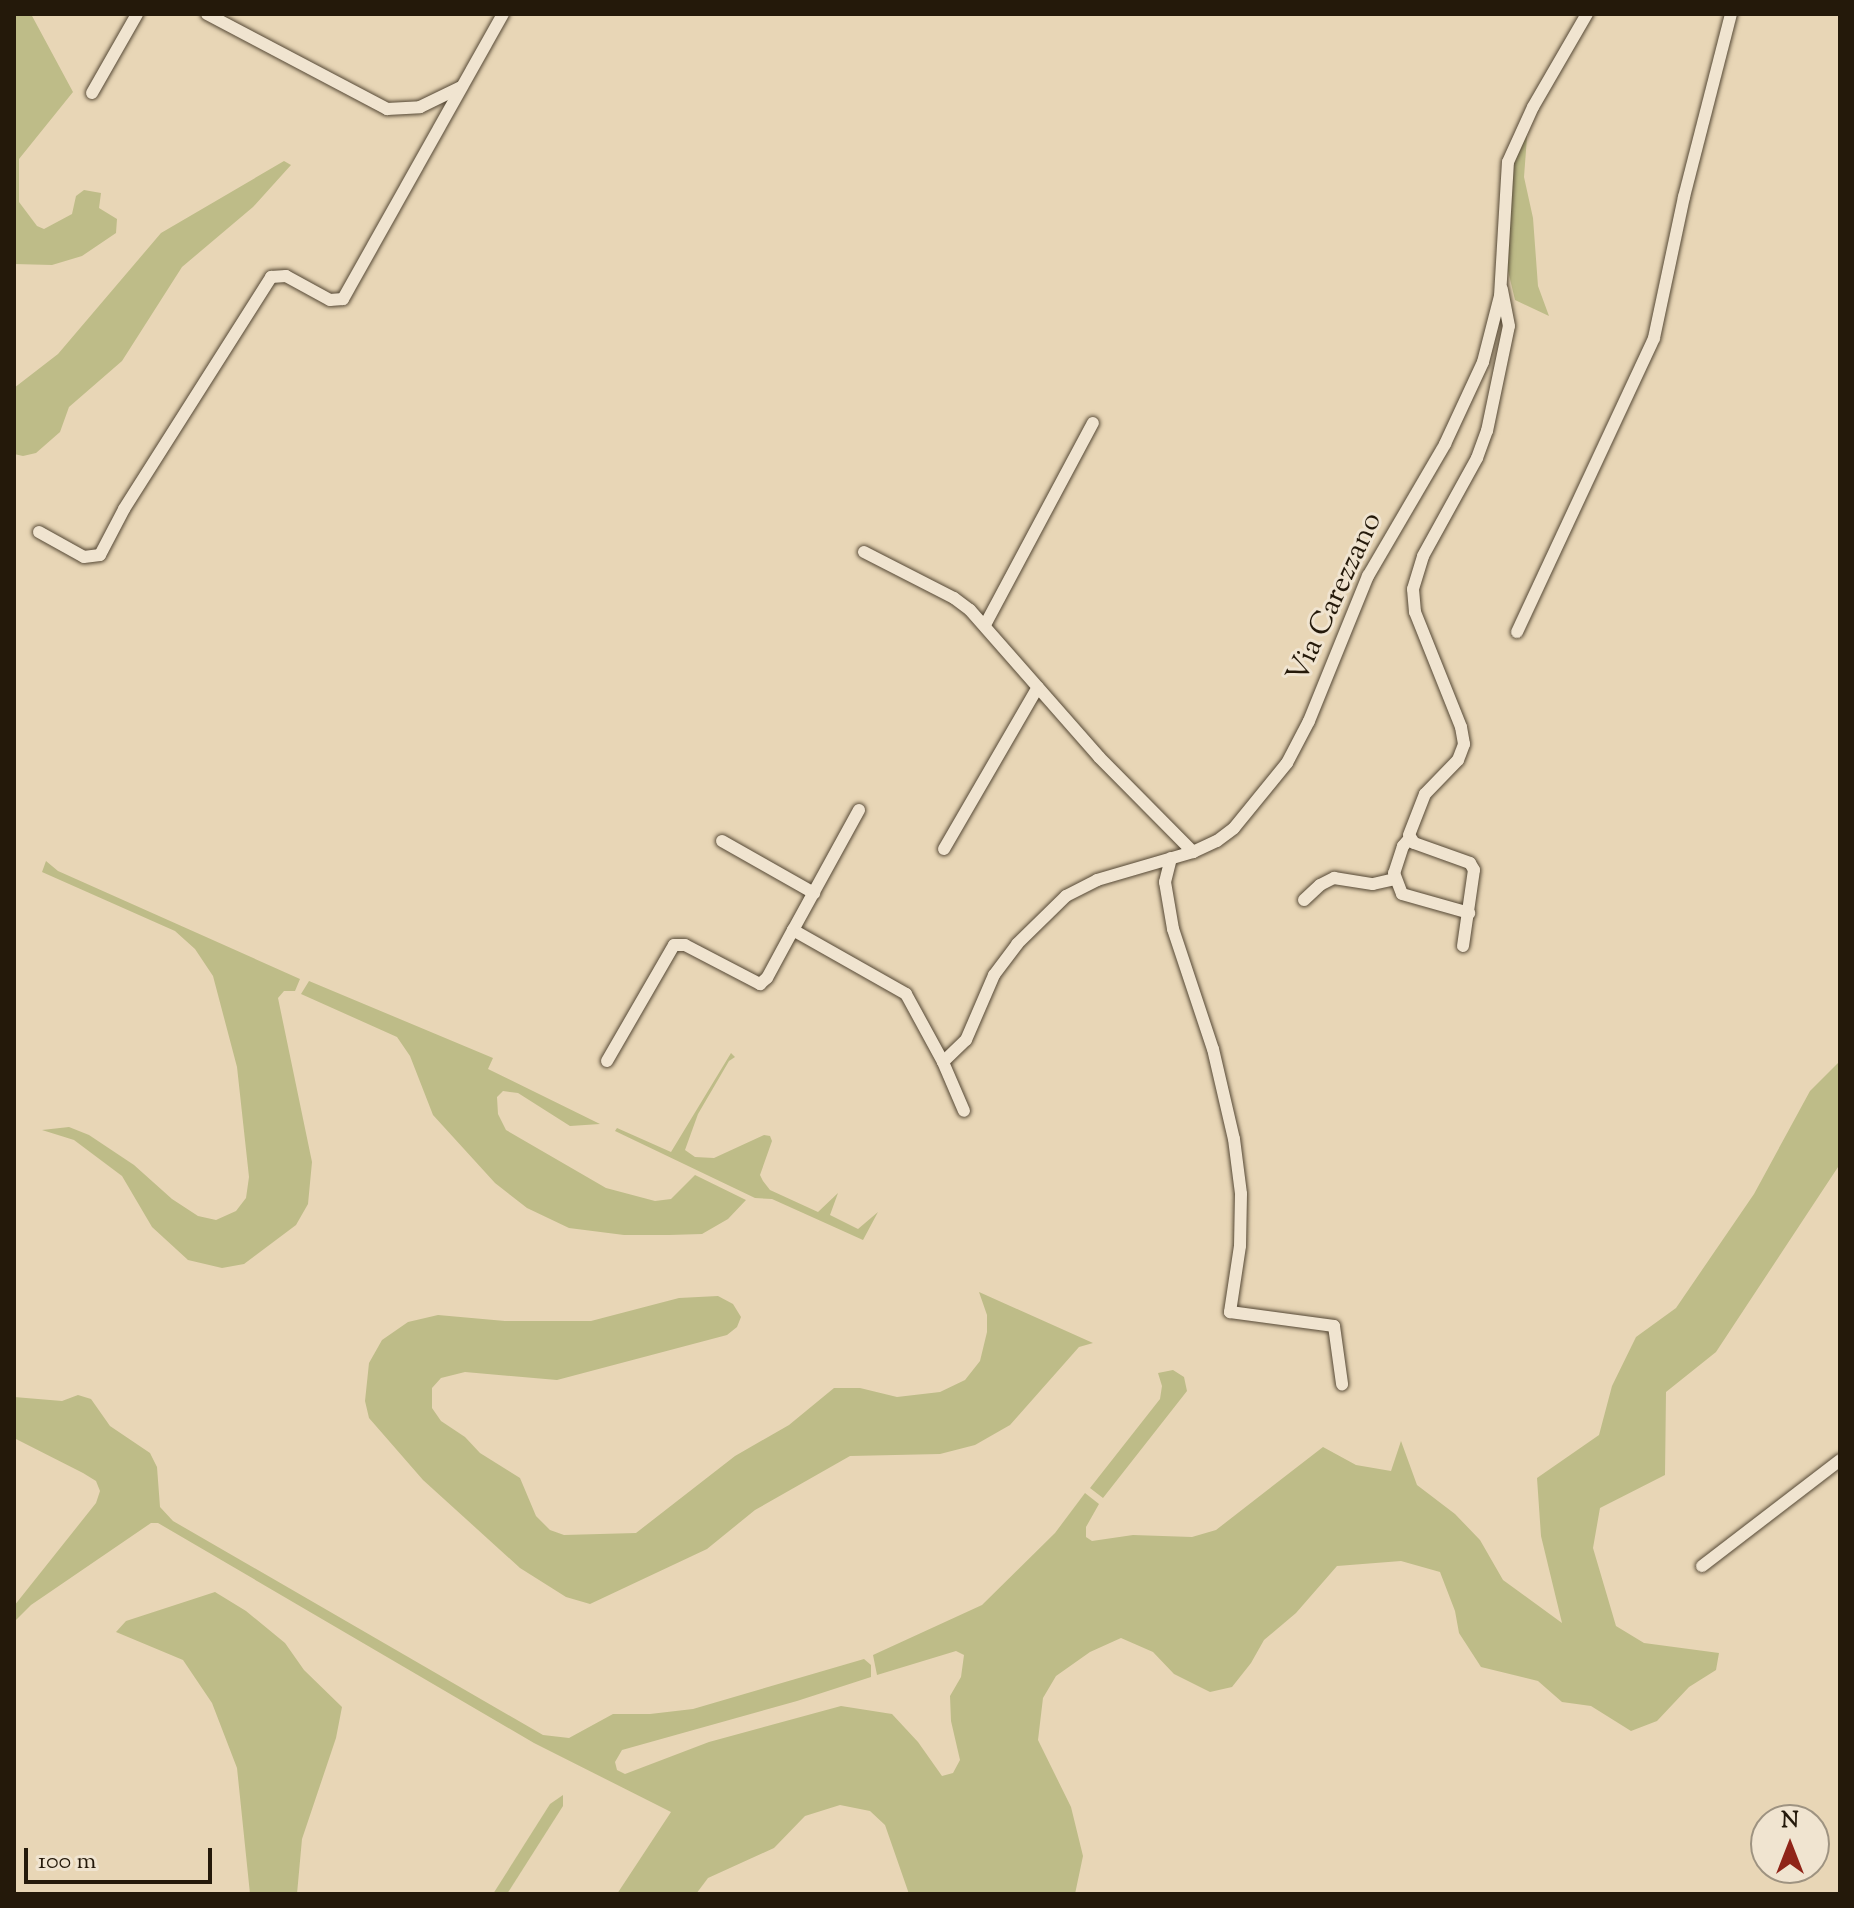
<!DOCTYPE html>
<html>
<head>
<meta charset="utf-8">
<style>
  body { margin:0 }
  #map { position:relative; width:1854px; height:1908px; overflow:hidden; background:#e8d6b6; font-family:"Sorts Mill Goudy",serif }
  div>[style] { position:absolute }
  .green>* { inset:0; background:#bebc88 }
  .roads { filter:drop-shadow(0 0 2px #554835) drop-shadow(0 0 2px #554835) }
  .street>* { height:12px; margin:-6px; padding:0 6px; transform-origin:6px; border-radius:6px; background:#f0e4d0 }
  span { translate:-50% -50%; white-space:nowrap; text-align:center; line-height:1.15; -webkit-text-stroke:6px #f0e4d0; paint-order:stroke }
  .street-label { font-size:30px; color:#24190a }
  .frame { position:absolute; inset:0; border:16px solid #24190a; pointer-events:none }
  .north { position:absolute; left:1750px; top:1804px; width:80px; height:80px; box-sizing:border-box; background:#f0e4d0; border:2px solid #9e9381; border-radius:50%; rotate:0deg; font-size:22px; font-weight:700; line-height:32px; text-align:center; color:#24190a }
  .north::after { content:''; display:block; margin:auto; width:28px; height:36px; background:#8f2418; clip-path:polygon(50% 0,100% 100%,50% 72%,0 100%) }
  .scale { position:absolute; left:24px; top:1848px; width:188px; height:36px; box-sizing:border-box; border:4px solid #24190a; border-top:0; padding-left:10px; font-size:24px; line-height:28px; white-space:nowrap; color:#24190a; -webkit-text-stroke:6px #f0e4d0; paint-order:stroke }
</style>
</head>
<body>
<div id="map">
  <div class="green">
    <div style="clip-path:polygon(14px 14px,31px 14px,73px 92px,19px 159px,19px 202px,37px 226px,44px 229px,72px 214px,76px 196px,84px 190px,101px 193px,99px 208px,117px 219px,116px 233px,82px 256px,52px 265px,14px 264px)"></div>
    <div style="clip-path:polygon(1524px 133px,1527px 137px,1524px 177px,1533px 218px,1538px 286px,1549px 316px,1515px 300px,1506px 262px,1513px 164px)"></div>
    <div style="clip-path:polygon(284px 161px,291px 165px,253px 207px,182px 267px,122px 361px,69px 407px,60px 432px,36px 453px,23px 456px,14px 454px,14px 388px,58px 354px,161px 233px)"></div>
    <div style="clip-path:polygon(46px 861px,58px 871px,300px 979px,295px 991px,284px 991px,278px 998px,312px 1162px,308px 1204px,296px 1225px,244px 1264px,222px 1268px,188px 1260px,152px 1227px,122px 1176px,74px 1140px,42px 1130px,69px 1127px,89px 1135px,134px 1165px,172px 1199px,198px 1216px,216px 1220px,236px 1211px,246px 1198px,249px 1177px,237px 1067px,213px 976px,195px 949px,175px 931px,42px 872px)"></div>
    <div style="clip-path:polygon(309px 981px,493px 1058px,488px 1069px,600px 1124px,570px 1126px,518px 1093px,503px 1091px,497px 1097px,498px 1114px,506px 1130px,606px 1188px,655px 1201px,671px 1199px,695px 1175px,746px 1200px,728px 1219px,702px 1234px,669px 1235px,624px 1235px,569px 1228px,527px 1208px,495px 1183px,433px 1115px,410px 1056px,397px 1037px,301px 994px)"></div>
    <div style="clip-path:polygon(731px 1053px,735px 1057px,729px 1061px,698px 1114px,685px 1150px,695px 1157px,714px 1158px,764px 1135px,770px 1136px,772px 1141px,760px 1175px,763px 1181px,770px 1190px,818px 1212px,838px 1193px,830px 1215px,858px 1229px,878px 1212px,863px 1240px,772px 1199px,755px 1198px,615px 1131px,617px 1128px,671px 1152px)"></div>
    <div style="clip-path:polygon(1840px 1061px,1840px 1164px,1716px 1352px,1666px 1392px,1665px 1475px,1600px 1508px,1593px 1548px,1616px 1626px,1644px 1643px,1719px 1653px,1716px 1670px,1689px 1687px,1657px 1721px,1631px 1731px,1591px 1706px,1562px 1702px,1538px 1681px,1481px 1667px,1459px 1633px,1455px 1611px,1440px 1572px,1401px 1561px,1337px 1566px,1296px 1613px,1264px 1640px,1251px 1663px,1232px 1687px,1210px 1692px,1174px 1674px,1153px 1652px,1121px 1638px,1090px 1652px,1056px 1676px,1043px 1698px,1038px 1740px,1071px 1807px,1083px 1856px,1075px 1894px,909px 1894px,885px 1825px,870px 1811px,840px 1805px,805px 1816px,774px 1848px,708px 1878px,696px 1894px,617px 1894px,671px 1812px,534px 1743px,158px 1523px,151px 1523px,31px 1605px,14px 1622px,14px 1606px,96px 1503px,100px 1491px,96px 1481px,83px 1473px,14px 1438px,14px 1397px,62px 1401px,78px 1395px,91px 1399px,110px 1426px,150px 1453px,157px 1467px,160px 1507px,173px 1521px,543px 1735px,569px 1738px,613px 1714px,650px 1714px,693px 1709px,864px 1659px,871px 1665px,871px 1677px,797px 1701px,622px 1750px,615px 1762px,617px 1770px,625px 1774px,709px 1742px,841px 1706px,892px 1714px,918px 1742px,942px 1776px,953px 1773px,960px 1760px,951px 1721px,950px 1696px,961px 1677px,964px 1655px,956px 1651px,877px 1675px,873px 1655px,982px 1605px,1055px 1533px,1085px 1493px,1099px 1504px,1086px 1527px,1086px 1537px,1092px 1541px,1133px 1535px,1192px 1537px,1216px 1530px,1323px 1447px,1356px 1465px,1391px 1471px,1401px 1441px,1417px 1485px,1455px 1514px,1480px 1540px,1503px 1580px,1562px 1623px,1541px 1536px,1537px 1478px,1599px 1435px,1612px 1386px,1636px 1337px,1676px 1308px,1754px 1194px,1810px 1091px)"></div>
    <div style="clip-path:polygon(979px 1292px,1093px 1343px,1079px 1347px,1010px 1425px,975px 1445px,940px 1454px,850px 1456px,755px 1510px,707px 1549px,590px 1604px,566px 1597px,520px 1568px,423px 1480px,369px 1418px,365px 1401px,369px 1363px,382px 1340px,408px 1322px,438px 1315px,505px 1321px,591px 1321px,679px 1298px,718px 1296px,733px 1304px,741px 1317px,737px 1327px,727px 1335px,557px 1380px,465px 1372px,441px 1378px,432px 1388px,432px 1408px,441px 1421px,465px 1437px,480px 1453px,520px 1478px,536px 1516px,550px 1530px,564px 1535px,636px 1533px,735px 1456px,789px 1425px,834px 1388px,860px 1388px,897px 1397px,940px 1392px,965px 1380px,980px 1361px,987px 1332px,987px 1315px)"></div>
    <div style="clip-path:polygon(1173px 1370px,1184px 1377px,1187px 1391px,1103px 1498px,1090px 1488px,1160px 1399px,1162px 1386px,1158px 1373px)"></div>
    <div style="clip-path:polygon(215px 1592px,246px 1611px,285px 1643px,304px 1670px,342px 1707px,336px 1738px,302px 1839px,297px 1894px,250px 1894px,237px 1768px,212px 1703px,183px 1660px,116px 1632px,126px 1621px)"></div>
    <div style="clip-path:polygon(563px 1795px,563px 1806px,507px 1894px,493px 1894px,550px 1804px)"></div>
  </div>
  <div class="roads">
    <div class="street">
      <div style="left:207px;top:14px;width:204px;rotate:27.8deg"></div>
      <div style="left:387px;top:109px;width:33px;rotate:-3deg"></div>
      <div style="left:420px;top:107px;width:46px;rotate:-26deg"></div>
      <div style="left:92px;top:93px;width:91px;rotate:-60.3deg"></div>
      <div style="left:39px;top:532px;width:51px;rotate:29.1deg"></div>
      <div style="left:84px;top:557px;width:16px;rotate:-7deg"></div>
      <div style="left:100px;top:555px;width:52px;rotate:-62.4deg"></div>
      <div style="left:124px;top:509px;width:275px;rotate:-57.6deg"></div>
      <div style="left:271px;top:277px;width:15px;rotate:-4deg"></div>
      <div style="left:286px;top:276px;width:50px;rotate:28.6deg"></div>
      <div style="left:330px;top:300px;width:13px;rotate:-4deg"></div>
      <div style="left:343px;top:299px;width:327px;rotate:-60.7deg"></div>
      <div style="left:864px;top:552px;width:101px;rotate:27.1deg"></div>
      <div style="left:954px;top:598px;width:20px;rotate:37deg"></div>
      <div style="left:970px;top:610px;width:196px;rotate:48.7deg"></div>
      <div style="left:1099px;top:757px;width:134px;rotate:45.3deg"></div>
      <div style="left:985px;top:625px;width:229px;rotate:-61.9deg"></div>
      <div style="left:1517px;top:632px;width:324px;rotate:-65deg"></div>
      <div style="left:1654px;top:338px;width:144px;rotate:-78deg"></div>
      <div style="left:1684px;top:197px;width:189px;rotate:-75.6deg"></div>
      <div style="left:859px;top:810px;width:137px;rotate:118.8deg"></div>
      <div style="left:793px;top:930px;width:130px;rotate:29.5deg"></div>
      <div style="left:906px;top:994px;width:77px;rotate:61.4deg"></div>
      <div style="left:943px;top:1062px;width:53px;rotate:66.8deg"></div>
      <div style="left:1410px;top:838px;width:11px;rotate:131deg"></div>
      <div style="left:1403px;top:846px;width:28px;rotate:108deg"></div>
      <div style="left:1394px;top:873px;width:22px;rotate:69deg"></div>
      <div style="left:1402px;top:894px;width:70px;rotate:15.8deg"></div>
      <div style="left:722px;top:841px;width:106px;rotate:29.5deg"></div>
      <div style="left:944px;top:849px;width:187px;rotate:-59.9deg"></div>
      <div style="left:1171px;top:858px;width:25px;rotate:104deg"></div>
      <div style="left:1165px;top:882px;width:48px;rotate:80.3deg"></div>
      <div style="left:1173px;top:929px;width:126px;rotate:71.6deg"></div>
      <div style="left:1213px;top:1049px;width:92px;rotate:76.9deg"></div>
      <div style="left:1234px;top:1139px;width:55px;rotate:82.7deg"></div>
      <div style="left:1241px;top:1194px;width:52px;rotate:91.1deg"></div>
      <div style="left:1240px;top:1246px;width:67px;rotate:98.6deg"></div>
      <div style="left:1230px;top:1312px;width:105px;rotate:7.7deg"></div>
      <div style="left:1334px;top:1326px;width:59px;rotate:82.1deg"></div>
      <div style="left:1304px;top:900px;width:22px;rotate:-43deg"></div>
      <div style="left:1320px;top:885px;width:16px;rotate:-27deg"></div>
      <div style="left:1334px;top:878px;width:39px;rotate:9deg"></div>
      <div style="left:1373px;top:884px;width:22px;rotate:-13deg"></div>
      <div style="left:1463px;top:946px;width:77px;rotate:-81.8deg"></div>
      <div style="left:1474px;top:870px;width:8px;rotate:-120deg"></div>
      <div style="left:1470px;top:863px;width:59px;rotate:-160.3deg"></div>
      <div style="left:1414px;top:843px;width:9px;rotate:-122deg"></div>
      <div style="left:1409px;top:835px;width:44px;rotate:-68.7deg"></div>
      <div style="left:1425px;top:794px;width:47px;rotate:-45.9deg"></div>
      <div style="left:1458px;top:760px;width:17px;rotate:-69deg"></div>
      <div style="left:1464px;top:744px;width:17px;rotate:-100deg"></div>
      <div style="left:1461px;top:727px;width:124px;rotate:-111.8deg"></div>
      <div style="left:1415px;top:612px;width:23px;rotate:-95deg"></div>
      <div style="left:1413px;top:589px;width:34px;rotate:-73deg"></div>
      <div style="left:1423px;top:556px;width:112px;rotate:-61.1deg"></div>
      <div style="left:1477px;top:458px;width:29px;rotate:-70deg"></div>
      <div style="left:1487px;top:431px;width:107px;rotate:-78.2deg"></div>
      <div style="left:1509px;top:326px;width:38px;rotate:-101deg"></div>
      <div style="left:607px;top:1061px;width:134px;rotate:-60deg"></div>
      <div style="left:674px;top:945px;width:11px"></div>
      <div style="left:685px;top:945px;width:85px;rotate:27.5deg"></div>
      <div style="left:760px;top:984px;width:9px;rotate:-41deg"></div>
      <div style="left:767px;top:978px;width:55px;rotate:-61.6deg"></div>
      <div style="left:943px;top:1062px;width:32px;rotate:-44deg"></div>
      <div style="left:966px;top:1040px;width:71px;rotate:-66.7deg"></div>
      <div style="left:994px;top:975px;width:39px;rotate:-53deg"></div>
      <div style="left:1017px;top:944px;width:69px;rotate:-44.4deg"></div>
      <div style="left:1066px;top:896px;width:35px;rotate:-27deg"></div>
      <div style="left:1097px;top:880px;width:100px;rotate:-16.3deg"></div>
      <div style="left:1193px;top:852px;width:26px;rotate:-25deg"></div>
      <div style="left:1217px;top:841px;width:21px;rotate:-37deg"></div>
      <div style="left:1234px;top:828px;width:84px;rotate:-50.8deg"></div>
      <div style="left:1287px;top:763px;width:47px;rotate:-62.4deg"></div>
      <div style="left:1309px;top:721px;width:157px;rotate:-67.9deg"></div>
      <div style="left:1368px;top:576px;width:153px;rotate:-59.7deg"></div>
      <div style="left:1445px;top:444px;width:90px;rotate:-65.1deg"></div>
      <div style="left:1483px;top:362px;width:68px;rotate:-75.6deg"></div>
      <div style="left:1500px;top:296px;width:134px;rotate:-86.6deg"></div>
      <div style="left:1508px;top:162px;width:60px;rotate:-65.6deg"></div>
      <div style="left:1533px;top:107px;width:108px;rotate:-59.9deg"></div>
      <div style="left:1702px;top:1566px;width:174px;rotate:-37.5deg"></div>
    </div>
  </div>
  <div class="street-label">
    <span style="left:1336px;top:598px;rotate:-65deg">Via Carezzano</span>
  </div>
  <div class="frame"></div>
  <div class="north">N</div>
  <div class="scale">100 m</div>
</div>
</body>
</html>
